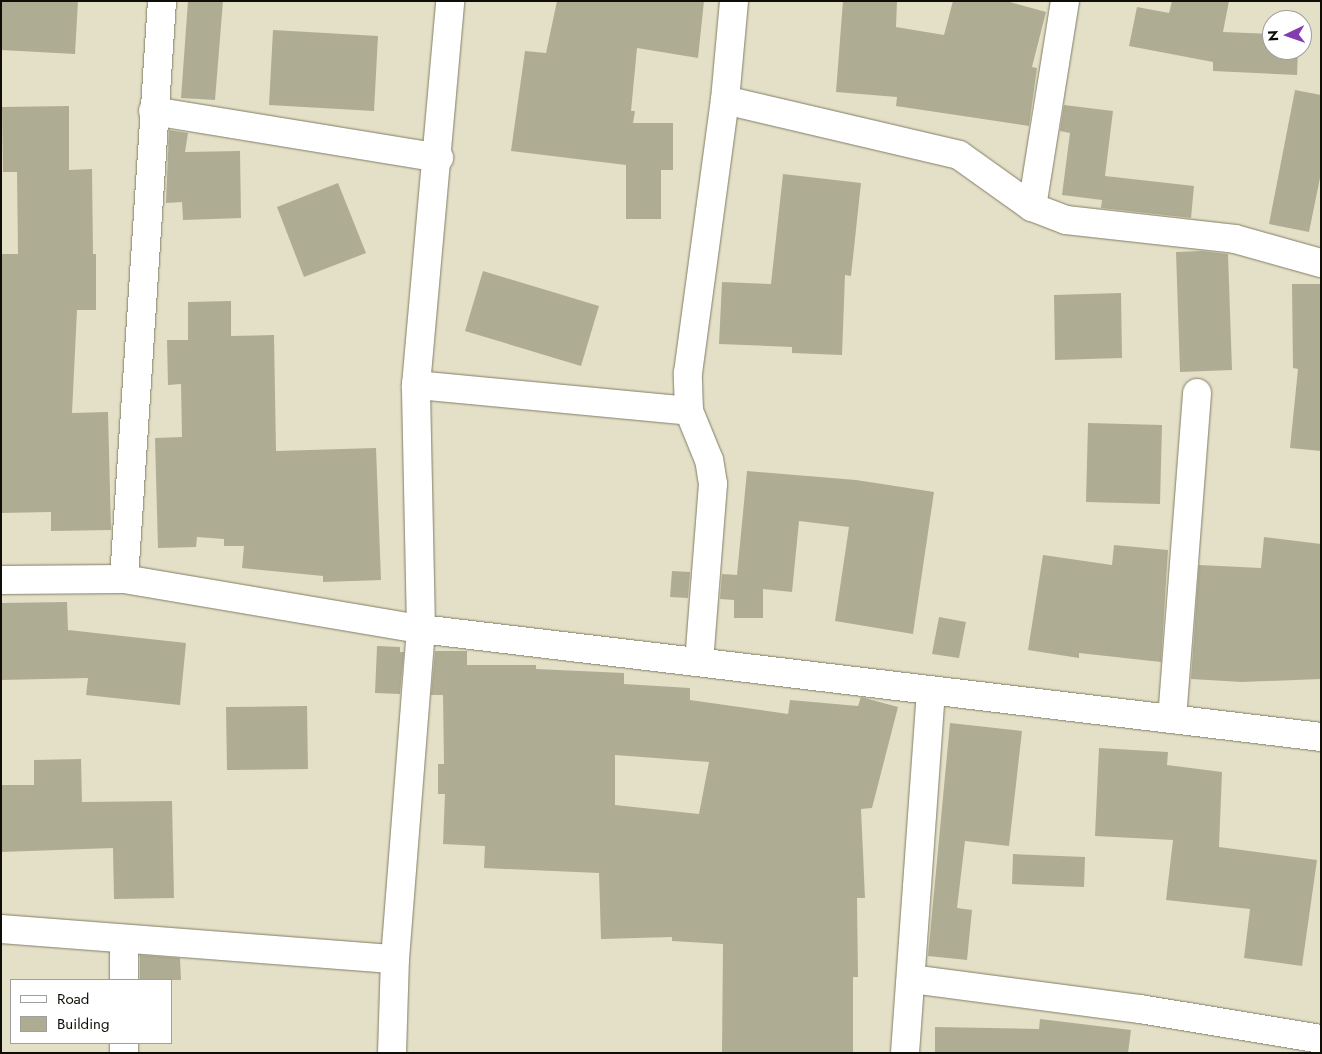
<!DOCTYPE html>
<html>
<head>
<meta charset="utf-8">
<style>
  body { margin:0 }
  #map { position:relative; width:1322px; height:1054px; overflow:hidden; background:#e4e0c7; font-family:Jost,sans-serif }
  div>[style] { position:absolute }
  .building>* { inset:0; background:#afac94 }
  .roads { filter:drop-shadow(0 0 1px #817e67) drop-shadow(0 0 1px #817e67) }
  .minor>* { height:28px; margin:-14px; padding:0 14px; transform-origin:14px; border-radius:14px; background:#fff }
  span { translate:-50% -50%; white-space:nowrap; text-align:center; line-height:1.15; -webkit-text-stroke:4.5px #fff; paint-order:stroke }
  .frame { position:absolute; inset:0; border:2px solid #0f0e06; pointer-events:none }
  .legend { position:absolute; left:10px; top:979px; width:162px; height:65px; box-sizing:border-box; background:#fff; border:1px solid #9f9f9b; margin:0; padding:6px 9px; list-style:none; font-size:15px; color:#0f0e06 }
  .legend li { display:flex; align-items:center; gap:10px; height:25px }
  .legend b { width:25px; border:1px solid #9f9f9b }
  .north { position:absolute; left:1262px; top:10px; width:50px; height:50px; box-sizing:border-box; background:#fff; border:1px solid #9f9f9b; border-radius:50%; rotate:267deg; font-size:14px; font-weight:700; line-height:20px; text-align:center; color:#0f0e06 }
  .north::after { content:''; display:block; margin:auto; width:18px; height:22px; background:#853cae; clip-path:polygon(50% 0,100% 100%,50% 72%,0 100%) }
</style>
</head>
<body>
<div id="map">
  <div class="building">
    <div style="clip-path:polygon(1px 1px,78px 1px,75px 54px,1px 50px)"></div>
    <div style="clip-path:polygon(188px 1px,223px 1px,215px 100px,181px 98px)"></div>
    <div style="clip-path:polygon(557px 1px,704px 1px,698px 58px,637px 48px,631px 111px,635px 111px,633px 123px,673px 123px,673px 170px,661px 170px,661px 219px,626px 219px,626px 165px,511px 151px,525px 51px,546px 53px)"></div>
    <div style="clip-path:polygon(843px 1px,897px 1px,896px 27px,944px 35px,953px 1px,1006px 1px,1046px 12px,1032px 67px,1037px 68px,1029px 126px,896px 106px,897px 97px,836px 92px)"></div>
    <div style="clip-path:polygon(1172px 1px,1229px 1px,1223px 32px,1272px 34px,1272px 50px,1298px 50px,1297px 75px,1213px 71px,1213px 62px,1129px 46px,1137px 7px,1169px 13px)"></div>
    <div style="clip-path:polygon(273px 30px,378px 36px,374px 111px,269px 105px)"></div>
    <div style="clip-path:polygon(1295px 90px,1321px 95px,1321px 173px,1309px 232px,1269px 224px)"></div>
    <div style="clip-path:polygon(1064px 105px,1113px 111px,1105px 176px,1194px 186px,1191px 218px,1101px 208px,1102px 200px,1062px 195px,1070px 133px,1060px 131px)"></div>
    <div style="clip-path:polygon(69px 106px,69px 170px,92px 169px,93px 254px,96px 254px,96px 310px,77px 310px,72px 413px,108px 412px,111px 530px,51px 531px,51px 512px,1px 513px,1px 254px,18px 254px,17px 172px,3px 172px,2px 107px)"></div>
    <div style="clip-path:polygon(169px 130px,188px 133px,185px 152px,240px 151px,241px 218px,183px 220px,182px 202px,166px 203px)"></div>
    <div style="clip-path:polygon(783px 174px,861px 183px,851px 276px,845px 275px,842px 355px,792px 353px,792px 347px,719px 344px,722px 282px,771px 284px)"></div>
    <div style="clip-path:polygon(338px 183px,366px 253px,304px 277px,277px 207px)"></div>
    <div style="clip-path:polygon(1202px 251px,1228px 254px,1232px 370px,1180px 372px,1176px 252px)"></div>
    <div style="clip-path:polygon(483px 271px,599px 306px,581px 366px,465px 331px)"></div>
    <div style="clip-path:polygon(1292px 284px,1321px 284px,1321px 451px,1290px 448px,1298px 369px,1293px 368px)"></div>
    <div style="clip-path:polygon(1121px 293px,1122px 358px,1055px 360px,1054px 295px)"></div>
    <div style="clip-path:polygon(231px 301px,231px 336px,274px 335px,276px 451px,376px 448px,381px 580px,323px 582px,323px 576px,242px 568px,244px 546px,224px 546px,224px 539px,197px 537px,196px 547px,158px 548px,155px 438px,182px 437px,181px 384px,168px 385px,167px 340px,188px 340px,188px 302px)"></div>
    <div style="clip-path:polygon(1088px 423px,1162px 425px,1160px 504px,1086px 502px)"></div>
    <div style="clip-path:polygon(747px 471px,856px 480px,934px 492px,913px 634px,835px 621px,849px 527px,799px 521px,792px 592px,763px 589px,763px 618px,734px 618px,734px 600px,720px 599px,722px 574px,737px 575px)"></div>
    <div style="clip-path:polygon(1264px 537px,1321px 544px,1321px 679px,1242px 682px,1191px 679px,1199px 565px,1261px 568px)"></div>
    <div style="clip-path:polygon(1114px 545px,1168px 550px,1161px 662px,1079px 653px,1079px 658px,1028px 650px,1043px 555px,1112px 565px)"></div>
    <div style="clip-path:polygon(672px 571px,690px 572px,688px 598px,670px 597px)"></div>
    <div style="clip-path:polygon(67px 602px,68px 630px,186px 643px,180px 705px,86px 695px,88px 678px,1px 680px,1px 603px)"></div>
    <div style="clip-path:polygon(939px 617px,966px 622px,959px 658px,932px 654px)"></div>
    <div style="clip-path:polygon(377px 646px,400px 647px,400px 652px,404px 652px,400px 694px,375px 693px)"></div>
    <div style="clip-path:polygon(evenodd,435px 651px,467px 651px,467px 665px,536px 665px,536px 669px,624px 673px,624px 684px,690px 688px,690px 700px,788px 714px,790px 700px,858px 706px,861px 697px,898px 707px,872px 808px,861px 809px,865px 898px,857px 898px,858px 977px,853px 977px,853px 1053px,722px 1053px,723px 944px,672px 941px,672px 937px,601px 939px,599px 873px,484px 868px,485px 846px,443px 844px,445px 794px,438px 794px,438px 764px,444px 764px,443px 695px,431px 695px,435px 651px,615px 755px,709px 762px,699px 814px,615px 805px,615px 755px)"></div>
    <div style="clip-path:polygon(307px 706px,308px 769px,227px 770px,226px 707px)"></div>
    <div style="clip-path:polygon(950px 723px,1022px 731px,1009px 846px,965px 841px,957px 908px,972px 910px,967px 960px,928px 956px)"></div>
    <div style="clip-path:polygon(1099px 748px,1168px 752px,1167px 765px,1222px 772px,1219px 847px,1317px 860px,1302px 966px,1244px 958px,1250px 909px,1166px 900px,1173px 840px,1095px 836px)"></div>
    <div style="clip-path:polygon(81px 759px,82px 802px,172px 801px,174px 898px,114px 899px,113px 848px,1px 852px,1px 785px,34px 785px,34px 760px)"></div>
    <div style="clip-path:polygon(1013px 854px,1085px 857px,1084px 887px,1012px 884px)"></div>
    <div style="clip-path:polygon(140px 955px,180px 958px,181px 980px,140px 980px)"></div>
    <div style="clip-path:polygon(1040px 1019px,1131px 1030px,1128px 1053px,935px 1053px,935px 1027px,1039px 1029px)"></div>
  </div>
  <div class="roads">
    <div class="minor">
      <div style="left:725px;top:100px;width:240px;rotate:13.2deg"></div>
      <div style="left:959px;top:155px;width:90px;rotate:35.5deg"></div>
      <div style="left:1032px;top:207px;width:36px;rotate:21deg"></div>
      <div style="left:1066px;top:220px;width:170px;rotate:6.4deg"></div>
      <div style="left:1235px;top:239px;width:89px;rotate:15.6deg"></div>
      <div style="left:153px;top:111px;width:290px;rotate:9.3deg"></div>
      <div style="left:1032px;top:207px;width:209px;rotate:-80.9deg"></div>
      <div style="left:416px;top:385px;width:274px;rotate:5.4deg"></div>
      <div style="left:124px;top:579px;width:579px;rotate:-86.24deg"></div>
      <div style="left:1px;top:580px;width:123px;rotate:-0.5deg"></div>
      <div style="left:124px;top:579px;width:301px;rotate:9.6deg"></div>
      <div style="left:421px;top:629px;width:906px;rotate:6.84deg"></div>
      <div style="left:699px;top:662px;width:179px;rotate:-85.5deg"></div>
      <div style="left:713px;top:484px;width:24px;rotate:-99deg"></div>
      <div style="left:709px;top:460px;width:53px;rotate:-112.2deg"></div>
      <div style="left:689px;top:411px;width:38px;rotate:-92deg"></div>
      <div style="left:688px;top:373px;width:275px;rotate:-82.3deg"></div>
      <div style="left:725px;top:100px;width:99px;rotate:-84.8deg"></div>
      <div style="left:1172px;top:719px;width:327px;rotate:-85.6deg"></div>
      <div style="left:1px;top:929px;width:395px;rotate:4.4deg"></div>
      <div style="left:124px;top:939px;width:41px;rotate:90deg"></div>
      <div style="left:911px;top:979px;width:231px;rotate:7.5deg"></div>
      <div style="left:1140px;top:1009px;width:183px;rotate:9.4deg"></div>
      <div style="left:124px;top:1043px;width:10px;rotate:90deg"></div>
      <div style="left:392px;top:1053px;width:94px;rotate:-88.2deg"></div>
      <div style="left:395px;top:959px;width:331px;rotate:-85.5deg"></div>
      <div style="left:421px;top:629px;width:244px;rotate:-91.2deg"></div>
      <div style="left:416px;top:385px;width:386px;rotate:-84.9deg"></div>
      <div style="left:905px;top:1053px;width:363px;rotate:-85.9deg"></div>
    </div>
  </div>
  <div class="frame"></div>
  <ul class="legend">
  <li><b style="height:6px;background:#fff"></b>Road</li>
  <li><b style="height:14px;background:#afac94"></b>Building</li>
  </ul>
  <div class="north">N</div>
</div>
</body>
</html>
